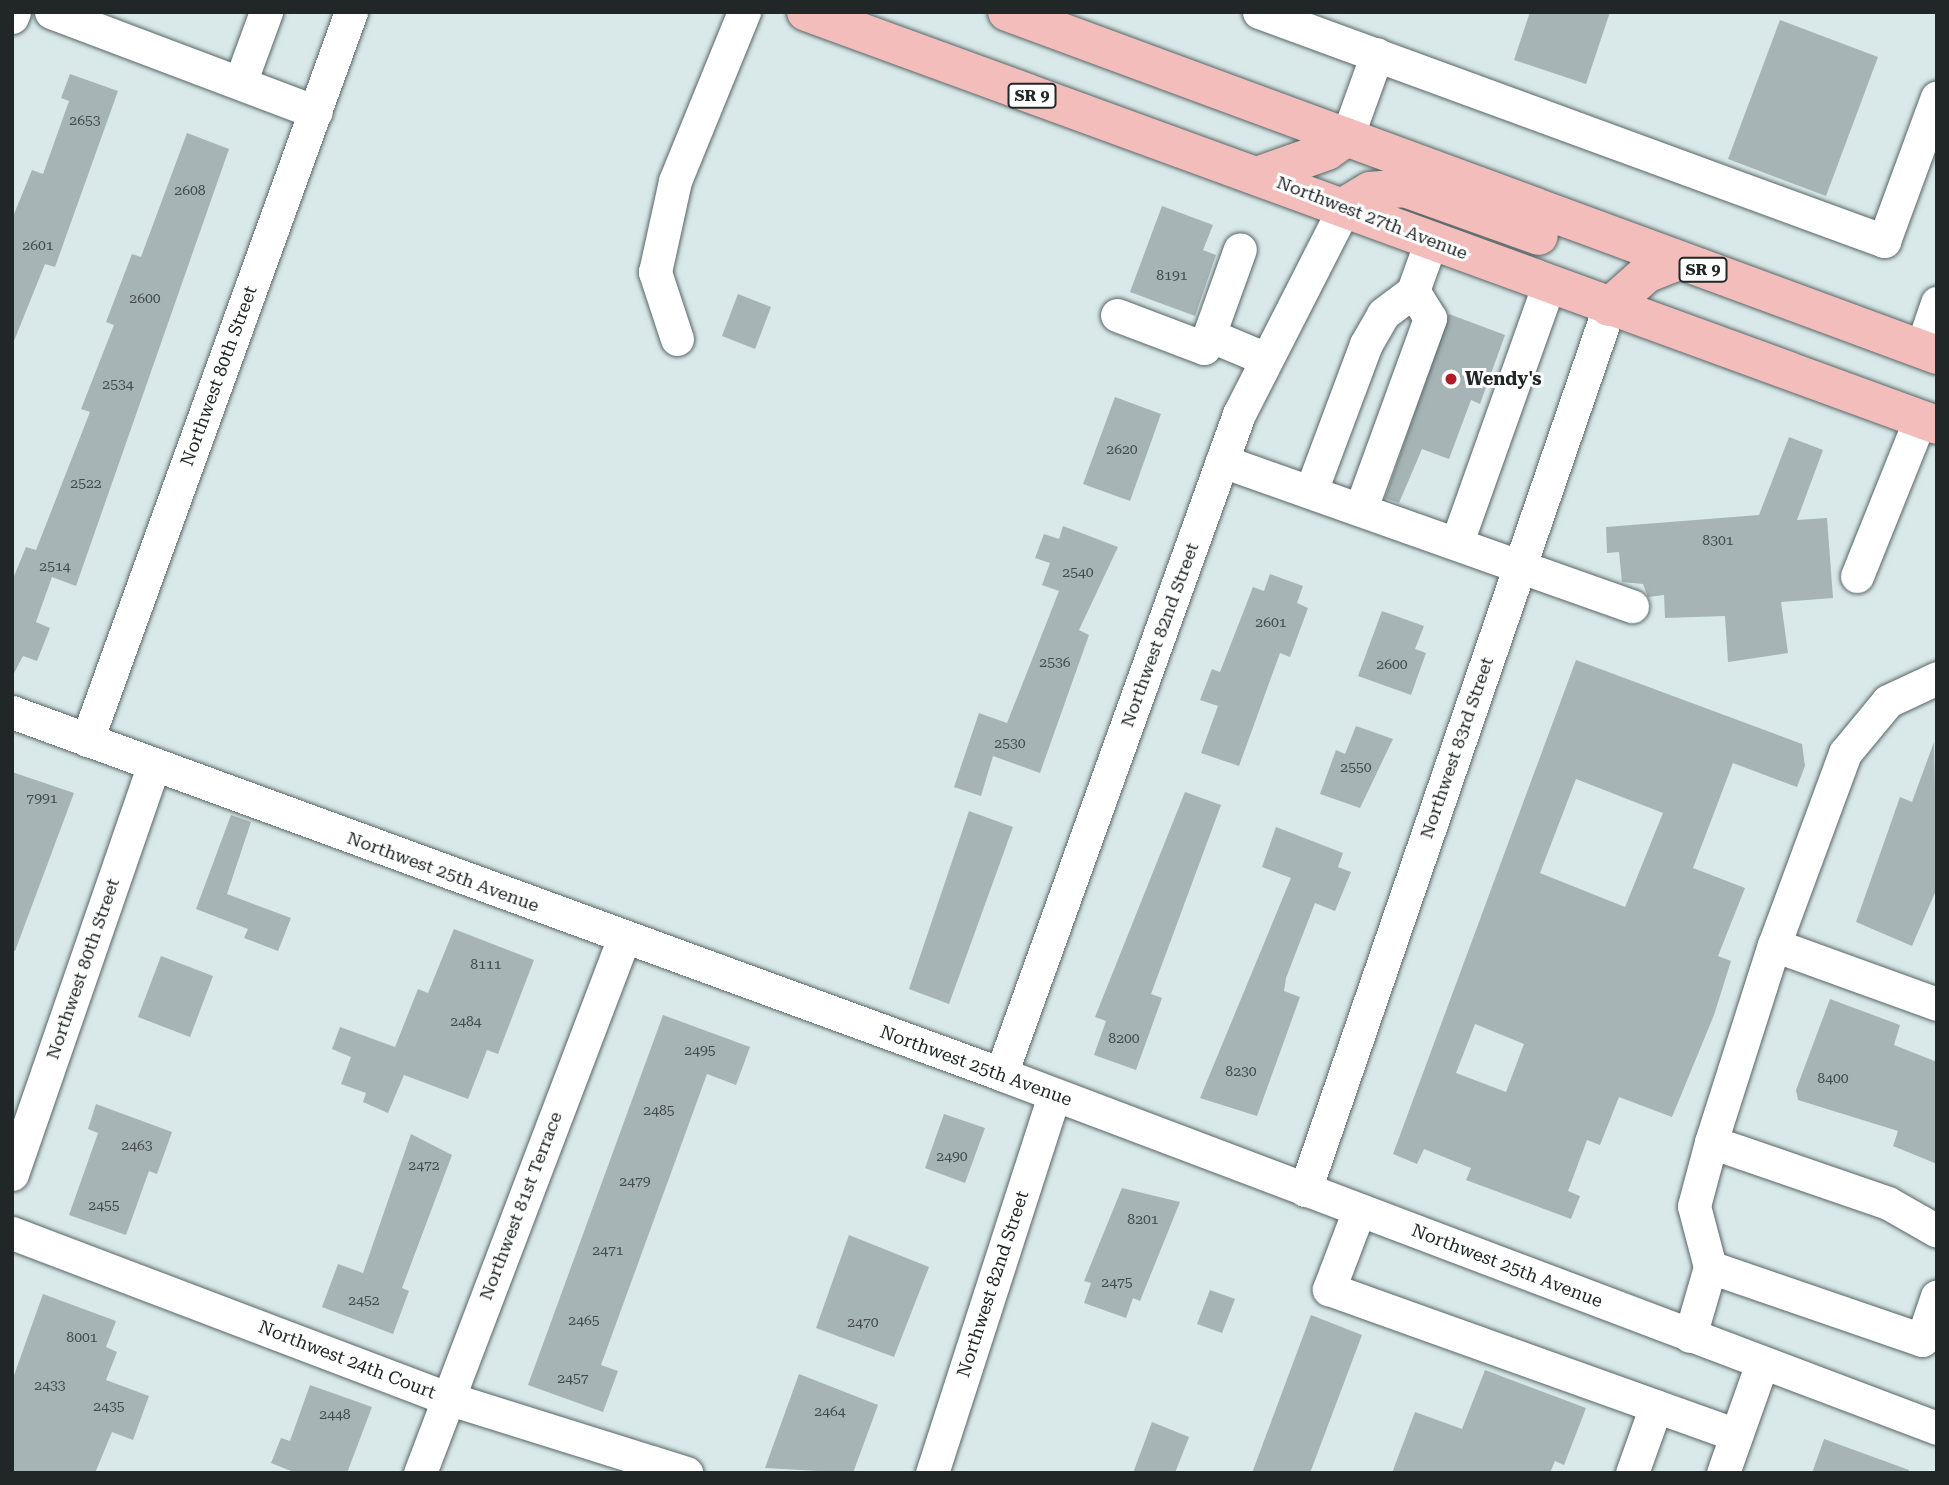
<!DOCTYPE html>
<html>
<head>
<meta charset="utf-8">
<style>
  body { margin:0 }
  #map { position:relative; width:1949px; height:1485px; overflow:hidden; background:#d9e8e9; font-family:"Roboto Serif",serif }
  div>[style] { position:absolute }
  .building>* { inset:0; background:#a6b4b6 }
  .roads { filter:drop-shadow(0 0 2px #576566) drop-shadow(0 0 2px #576566) }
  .minor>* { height:33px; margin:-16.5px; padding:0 16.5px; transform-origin:16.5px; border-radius:16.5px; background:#fff }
  .major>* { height:38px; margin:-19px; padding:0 19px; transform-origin:19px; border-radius:19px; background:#f2bdba }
  .dots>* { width:19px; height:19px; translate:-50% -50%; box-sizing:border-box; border:4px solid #fff; border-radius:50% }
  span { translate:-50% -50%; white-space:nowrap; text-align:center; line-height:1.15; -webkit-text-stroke:6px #fff; paint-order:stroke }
  .number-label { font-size:14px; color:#424a4b }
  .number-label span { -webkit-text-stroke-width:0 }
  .shield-label span { padding:2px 5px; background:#fff; border:2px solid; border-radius:5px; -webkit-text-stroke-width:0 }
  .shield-label { font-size:16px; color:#212627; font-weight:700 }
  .street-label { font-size:18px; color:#212627 }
  .poi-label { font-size:18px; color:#212627; font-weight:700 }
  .left { translate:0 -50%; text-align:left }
  .frame { position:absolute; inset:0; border:14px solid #212627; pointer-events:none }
</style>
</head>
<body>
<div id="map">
  <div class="building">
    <div style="clip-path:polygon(1530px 12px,1610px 12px,1586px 84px,1514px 60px)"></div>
    <div style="clip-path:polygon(1780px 20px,1878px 57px,1826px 196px,1728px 159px)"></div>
    <div style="clip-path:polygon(70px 74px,118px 91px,55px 267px,45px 264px,12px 346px,12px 219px,32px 170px,43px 174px,69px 101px,61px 98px)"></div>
    <div style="clip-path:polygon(187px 133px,229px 149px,76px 586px,52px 577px,36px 622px,50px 628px,37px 661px,23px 656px,12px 677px,12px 581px,26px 547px,36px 550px,90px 412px,81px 409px,114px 325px,106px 322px,132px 254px,141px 257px)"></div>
    <div style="clip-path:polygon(1162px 206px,1213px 225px,1203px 250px,1216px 255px,1195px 316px,1130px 292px)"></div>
    <div style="clip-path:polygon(738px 294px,771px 307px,755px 349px,722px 336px)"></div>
    <div style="clip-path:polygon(1449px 314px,1505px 335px,1480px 404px,1471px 400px,1449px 459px,1422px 449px,1399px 503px,1385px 498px)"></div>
    <div style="clip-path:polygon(1115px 397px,1161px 414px,1130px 501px,1083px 484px)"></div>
    <div style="clip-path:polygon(1789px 437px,1823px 450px,1797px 520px,1827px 518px,1833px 598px,1781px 602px,1788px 653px,1728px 662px,1725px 616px,1665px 618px,1664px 595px,1648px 597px,1643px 584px,1622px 582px,1619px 552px,1607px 553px,1606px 527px,1759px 515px)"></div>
    <div style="clip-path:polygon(1063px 526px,1118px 547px,1079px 630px,1089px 635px,1040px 773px,993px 756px,981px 796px,954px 787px,979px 713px,1007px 723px,1059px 591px,1042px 585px,1050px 563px,1035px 558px,1044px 534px,1059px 539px)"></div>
    <div style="clip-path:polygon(1270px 574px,1303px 586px,1297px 603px,1308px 608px,1290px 657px,1280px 653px,1239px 766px,1201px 753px,1218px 706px,1200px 700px,1212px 669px,1220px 672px,1253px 587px,1264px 591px)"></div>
    <div style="clip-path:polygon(1382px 611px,1424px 626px,1415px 649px,1426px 653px,1411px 695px,1358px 676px)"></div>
    <div style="clip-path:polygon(evenodd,1576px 660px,1802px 744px,1805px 766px,1797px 787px,1733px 763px,1693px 868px,1745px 888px,1718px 956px,1731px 961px,1714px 1015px,1672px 1117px,1619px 1097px,1600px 1145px,1587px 1140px,1568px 1191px,1580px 1196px,1571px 1219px,1466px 1180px,1471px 1168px,1424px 1149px,1417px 1164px,1393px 1154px,1576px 660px,1576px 779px,1663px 813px,1625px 907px,1540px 873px,1576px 779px,1576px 660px,1475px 1024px,1524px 1044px,1506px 1092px,1456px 1073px,1475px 1024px)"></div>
    <div style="clip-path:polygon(1356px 726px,1393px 739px,1360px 808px,1320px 794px,1336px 750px,1345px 754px)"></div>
    <div style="clip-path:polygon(1934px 742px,1937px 888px,1912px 946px,1856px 922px,1900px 797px,1912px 802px)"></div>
    <div style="clip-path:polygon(12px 772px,74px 793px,15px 951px,12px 951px)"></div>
    <div style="clip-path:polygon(1185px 792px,1221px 805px,1151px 994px,1162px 998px,1136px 1070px,1094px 1055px,1106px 1021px,1095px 1017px)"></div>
    <div style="clip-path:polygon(969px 811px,1013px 827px,949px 1004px,909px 989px)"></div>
    <div style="clip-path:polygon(231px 815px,251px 822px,227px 894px,291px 918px,278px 951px,244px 938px,248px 929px,196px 909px)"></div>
    <div style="clip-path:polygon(1276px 827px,1343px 853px,1338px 867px,1351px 872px,1335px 911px,1315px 903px,1286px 978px,1284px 991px,1300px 997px,1257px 1116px,1200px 1098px,1291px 878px,1262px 867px)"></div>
    <div style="clip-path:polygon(454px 929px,534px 960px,498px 1054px,487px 1050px,468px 1099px,404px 1075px,388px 1113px,363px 1102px,366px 1093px,341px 1084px,351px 1057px,332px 1049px,340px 1027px,395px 1047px,418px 989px,428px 993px)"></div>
    <div style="clip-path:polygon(161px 956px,213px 976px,190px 1037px,138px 1017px)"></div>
    <div style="clip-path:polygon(1830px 999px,1900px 1025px,1894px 1045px,1937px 1062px,1937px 1164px,1893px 1146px,1898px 1131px,1798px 1100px,1796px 1090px)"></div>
    <div style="clip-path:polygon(663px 1015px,750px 1047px,736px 1085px,707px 1074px,601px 1365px,618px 1371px,603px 1412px,528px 1385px)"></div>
    <div style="clip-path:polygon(96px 1104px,172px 1132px,157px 1174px,149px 1171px,126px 1235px,69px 1215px,98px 1133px,88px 1129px)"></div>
    <div style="clip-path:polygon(944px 1114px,985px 1128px,965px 1183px,925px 1168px)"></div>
    <div style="clip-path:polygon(411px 1134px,452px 1155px,402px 1288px,409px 1291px,393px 1334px,322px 1307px,338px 1264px,363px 1273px)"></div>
    <div style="clip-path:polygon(1122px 1188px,1180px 1202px,1140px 1301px,1133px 1298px,1126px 1318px,1084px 1303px,1091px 1283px,1084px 1281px)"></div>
    <div style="clip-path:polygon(849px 1235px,929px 1267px,894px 1357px,816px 1328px)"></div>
    <div style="clip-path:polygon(1210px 1290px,1235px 1299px,1222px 1333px,1197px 1324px)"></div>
    <div style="clip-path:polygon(43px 1294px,116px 1321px,106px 1347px,117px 1352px,106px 1380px,149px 1396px,133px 1440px,112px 1432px,95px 1473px,12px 1473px,12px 1381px)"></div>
    <div style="clip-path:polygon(1311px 1315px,1362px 1335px,1310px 1473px,1252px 1473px)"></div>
    <div style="clip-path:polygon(1485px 1370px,1586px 1408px,1564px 1465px,1555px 1461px,1550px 1473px,1392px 1473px,1415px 1412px,1462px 1429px)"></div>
    <div style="clip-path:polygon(799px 1374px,878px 1405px,853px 1473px,765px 1468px)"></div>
    <div style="clip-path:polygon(310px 1385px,372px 1407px,347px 1473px,296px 1473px,271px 1463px,281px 1438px,290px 1441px)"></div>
    <div style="clip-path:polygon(1152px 1422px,1189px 1437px,1175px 1473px,1133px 1473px)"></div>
    <div style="clip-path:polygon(1824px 1439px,1909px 1470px,1909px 1473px,1812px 1473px)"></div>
  </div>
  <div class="roads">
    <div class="minor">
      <div style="left:51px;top:12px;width:283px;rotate:20.7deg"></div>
      <div style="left:1259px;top:12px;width:666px;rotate:20.12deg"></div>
      <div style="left:1884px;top:241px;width:153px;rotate:-69.8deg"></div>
      <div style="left:12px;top:17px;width:5px;rotate:-68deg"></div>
      <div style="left:240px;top:83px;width:76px;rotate:-69.9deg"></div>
      <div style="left:1347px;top:137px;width:88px;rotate:-70.1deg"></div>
      <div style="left:1117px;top:315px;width:93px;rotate:20.8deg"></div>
      <div style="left:1204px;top:348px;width:14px;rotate:-69deg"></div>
      <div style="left:1209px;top:335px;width:62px;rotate:22.8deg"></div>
      <div style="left:1209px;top:335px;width:91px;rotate:-70.2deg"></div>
      <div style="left:677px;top:339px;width:71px;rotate:-108.2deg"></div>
      <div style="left:655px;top:272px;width:93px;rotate:-77.6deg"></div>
      <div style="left:675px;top:181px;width:183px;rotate:-67.8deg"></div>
      <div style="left:1921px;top:350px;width:50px;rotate:-71.2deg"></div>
      <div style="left:1222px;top:461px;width:435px;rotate:19.5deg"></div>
      <div style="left:1311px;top:491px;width:157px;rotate:-69.5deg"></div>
      <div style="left:1366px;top:344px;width:34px;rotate:-60deg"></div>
      <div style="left:1383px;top:314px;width:38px;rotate:-37deg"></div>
      <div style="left:1413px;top:291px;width:53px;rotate:-70.2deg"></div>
      <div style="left:1361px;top:508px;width:202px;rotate:-70deg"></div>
      <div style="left:1430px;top:318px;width:32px;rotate:-122deg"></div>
      <div style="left:1457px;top:542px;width:274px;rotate:-70.4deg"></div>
      <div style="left:1857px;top:576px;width:169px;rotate:-68.1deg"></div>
      <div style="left:12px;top:712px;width:1053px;rotate:20.1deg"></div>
      <div style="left:1001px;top:1074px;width:1001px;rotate:20.72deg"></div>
      <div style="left:87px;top:740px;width:774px;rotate:-70.07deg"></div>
      <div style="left:1774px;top:945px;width:173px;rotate:19.9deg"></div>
      <div style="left:1001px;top:1074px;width:702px;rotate:-70.17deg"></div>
      <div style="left:1239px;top:414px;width:233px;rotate:-63deg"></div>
      <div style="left:1711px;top:1142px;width:187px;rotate:19deg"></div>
      <div style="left:1888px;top:1203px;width:56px;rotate:29.7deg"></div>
      <div style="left:12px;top:1174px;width:433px;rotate:-70.9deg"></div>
      <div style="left:1305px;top:1190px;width:934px;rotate:-71deg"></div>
      <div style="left:1359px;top:1210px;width:85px;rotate:110.8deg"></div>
      <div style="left:1329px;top:1289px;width:432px;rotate:19.7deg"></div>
      <div style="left:12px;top:1233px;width:465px;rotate:20.8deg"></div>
      <div style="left:447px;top:1398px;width:251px;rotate:17.4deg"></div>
      <div style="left:1710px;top:1267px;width:224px;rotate:19deg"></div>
      <div style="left:1922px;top:1340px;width:46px;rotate:-71.2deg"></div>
      <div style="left:1690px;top:1336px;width:72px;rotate:-73.8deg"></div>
      <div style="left:1710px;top:1267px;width:63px;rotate:-104.7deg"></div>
      <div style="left:1694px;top:1206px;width:66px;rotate:-75.1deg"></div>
      <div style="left:1711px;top:1142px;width:207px;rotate:-72.3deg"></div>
      <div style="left:1774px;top:945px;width:205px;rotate:-69.7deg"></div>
      <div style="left:1845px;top:753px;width:67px;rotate:-50.4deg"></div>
      <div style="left:1888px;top:701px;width:54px;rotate:-25.1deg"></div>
      <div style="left:420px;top:1473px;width:570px;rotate:-69.15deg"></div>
      <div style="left:932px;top:1473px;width:397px;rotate:-72.1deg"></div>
      <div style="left:1632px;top:1473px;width:71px;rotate:-70.3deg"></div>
      <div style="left:1723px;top:1473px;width:117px;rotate:-70.5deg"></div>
    </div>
    <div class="major">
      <div style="left:806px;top:12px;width:1204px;rotate:20.06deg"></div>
      <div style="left:1007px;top:12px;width:991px;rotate:20.24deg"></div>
      <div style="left:1260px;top:175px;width:71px;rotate:-19.7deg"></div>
      <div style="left:1327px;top:151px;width:24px;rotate:-35deg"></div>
      <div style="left:1345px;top:206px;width:29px;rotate:-31deg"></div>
      <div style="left:1370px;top:191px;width:35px;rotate:-5deg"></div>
      <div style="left:1405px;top:188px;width:142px;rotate:19.7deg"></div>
      <div style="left:1609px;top:307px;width:50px;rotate:-41.7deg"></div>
      <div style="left:1646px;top:274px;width:35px;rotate:-22deg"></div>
    </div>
  </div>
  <div class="dots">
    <div style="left:1451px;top:379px;background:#b01d29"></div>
  </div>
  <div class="number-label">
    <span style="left:85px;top:120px">2653</span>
    <span style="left:190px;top:190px">2608</span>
    <span style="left:38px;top:245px">2601</span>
    <span style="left:1172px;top:275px">8191</span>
    <span style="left:145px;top:298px">2600</span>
    <span style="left:118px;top:384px">2534</span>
    <span style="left:1122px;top:449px">2620</span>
    <span style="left:86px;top:483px">2522</span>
    <span style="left:1718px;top:540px">8301</span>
    <span style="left:55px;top:566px">2514</span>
    <span style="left:1078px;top:572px">2540</span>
    <span style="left:1271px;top:622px">2601</span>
    <span style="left:1055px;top:662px">2536</span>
    <span style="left:1392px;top:664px">2600</span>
    <span style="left:1010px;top:743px">2530</span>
    <span style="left:1356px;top:767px">2550</span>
    <span style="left:42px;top:798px">7991</span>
    <span style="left:486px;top:964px">8111</span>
    <span style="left:466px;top:1021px">2484</span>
    <span style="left:1124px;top:1038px">8200</span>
    <span style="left:700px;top:1050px">2495</span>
    <span style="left:1241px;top:1071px">8230</span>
    <span style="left:1833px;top:1078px">8400</span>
    <span style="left:659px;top:1110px">2485</span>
    <span style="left:137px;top:1145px">2463</span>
    <span style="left:952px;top:1156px">2490</span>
    <span style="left:424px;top:1165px">2472</span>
    <span style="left:635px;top:1181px">2479</span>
    <span style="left:104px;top:1205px">2455</span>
    <span style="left:1143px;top:1219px">8201</span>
    <span style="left:608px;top:1250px">2471</span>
    <span style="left:1117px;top:1282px">2475</span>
    <span style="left:364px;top:1300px">2452</span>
    <span style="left:584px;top:1320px">2465</span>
    <span style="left:863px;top:1322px">2470</span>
    <span style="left:82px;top:1337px">8001</span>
    <span style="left:573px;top:1378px">2457</span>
    <span style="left:50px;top:1385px">2433</span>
    <span style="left:109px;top:1406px">2435</span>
    <span style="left:830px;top:1411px">2464</span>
    <span style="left:335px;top:1414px">2448</span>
  </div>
  <div class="shield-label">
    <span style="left:1032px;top:96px">SR 9</span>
    <span style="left:1703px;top:270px">SR 9</span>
  </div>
  <div class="street-label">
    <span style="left:1372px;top:218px;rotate:21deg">Northwest 27th Avenue</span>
    <span style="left:219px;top:376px;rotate:-70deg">Northwest 80th Street</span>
    <span style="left:1160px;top:635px;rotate:-70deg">Northwest 82nd Street</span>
    <span style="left:1457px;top:748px;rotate:-71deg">Northwest 83rd Street</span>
    <span style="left:443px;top:872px;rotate:20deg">Northwest 25th Avenue</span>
    <span style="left:83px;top:969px;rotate:-71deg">Northwest 80th Street</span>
    <span style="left:976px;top:1066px;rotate:20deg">Northwest 25th Avenue</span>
    <span style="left:521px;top:1206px;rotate:-69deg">Northwest 81st Terrace</span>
    <span style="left:1507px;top:1266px;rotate:21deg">Northwest 25th Avenue</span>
    <span style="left:993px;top:1284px;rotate:-72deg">Northwest 82nd Street</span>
    <span style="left:347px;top:1360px;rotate:21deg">Northwest 24th Court</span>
  </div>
  <div class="poi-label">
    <span class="left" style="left:1465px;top:379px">Wendy's</span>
  </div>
  <div class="frame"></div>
</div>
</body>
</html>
